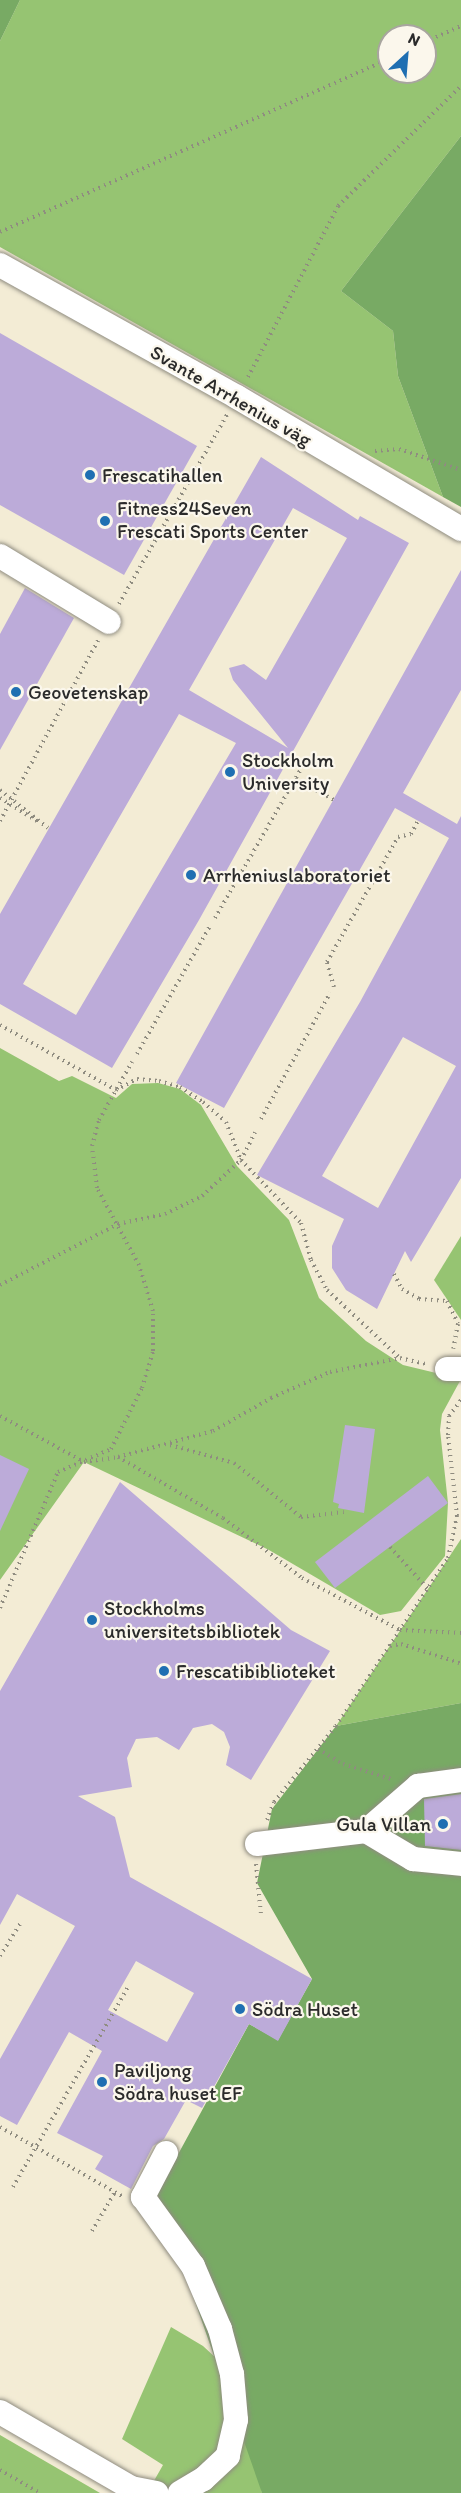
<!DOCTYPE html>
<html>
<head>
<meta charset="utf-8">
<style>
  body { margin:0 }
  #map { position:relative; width:461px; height:2493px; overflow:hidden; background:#f3ecd5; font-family:Itim,sans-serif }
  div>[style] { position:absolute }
  .green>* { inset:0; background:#96c472 }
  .forest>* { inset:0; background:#78aa64 }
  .building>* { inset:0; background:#bcabd9 }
  .path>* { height:4px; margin-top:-2px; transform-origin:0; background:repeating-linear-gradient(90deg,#8f8c80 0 1.5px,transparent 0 6px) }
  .roads { filter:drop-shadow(0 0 2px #8f8c80) drop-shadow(0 0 2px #8f8c80) }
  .minor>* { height:24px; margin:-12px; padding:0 12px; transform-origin:12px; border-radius:12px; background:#fff }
  .path-bridge>* { height:4px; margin-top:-2px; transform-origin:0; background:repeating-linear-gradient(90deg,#8f8c80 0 1.5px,transparent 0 6px) }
  .dots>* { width:16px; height:16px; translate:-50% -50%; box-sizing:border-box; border:3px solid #fbf7ec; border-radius:50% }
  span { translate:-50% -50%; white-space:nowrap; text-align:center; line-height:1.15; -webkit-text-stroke:4.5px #fbf7ec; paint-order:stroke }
  .street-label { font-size:20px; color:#2b2b2b }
  .poi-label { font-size:20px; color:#2b2b2b }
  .left { translate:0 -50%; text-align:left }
  .right { translate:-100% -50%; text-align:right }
  .north { position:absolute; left:377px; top:24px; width:60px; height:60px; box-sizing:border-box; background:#fbf7ec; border:2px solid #a8a59f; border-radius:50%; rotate:26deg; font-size:16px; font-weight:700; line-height:24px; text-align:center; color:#2b2b2b }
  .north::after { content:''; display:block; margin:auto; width:21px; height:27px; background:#1f6fb2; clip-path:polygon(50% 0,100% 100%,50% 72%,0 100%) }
</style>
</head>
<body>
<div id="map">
  <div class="green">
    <div style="clip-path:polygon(evenodd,20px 0,461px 0,461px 136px,341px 291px,393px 331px,398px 376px,443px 497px,0 247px,0 41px,20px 0,389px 36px,425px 36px,425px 72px,389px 72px,389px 36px)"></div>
    <div style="clip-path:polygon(0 1048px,59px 1081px,72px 1076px,116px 1098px,132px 1084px,158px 1083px,180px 1089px,201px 1105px,237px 1166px,289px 1220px,319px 1298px,366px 1341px,403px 1365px,461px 1379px,442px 1414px,440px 1430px,448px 1503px,445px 1556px,401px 1611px,380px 1615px,269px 1550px,84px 1462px,0 1580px)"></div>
    <div style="clip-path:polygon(461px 1236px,461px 1320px,434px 1280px)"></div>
    <div style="clip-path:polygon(461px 1539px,461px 1703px,336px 1726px,428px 1589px)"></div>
    <div style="clip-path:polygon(171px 2327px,203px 2346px,245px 2385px,262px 2493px,147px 2493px,163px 2465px,122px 2439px)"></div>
    <div style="clip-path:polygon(0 2435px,100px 2493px,0 2493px)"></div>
  </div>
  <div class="forest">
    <div style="clip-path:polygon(0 0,20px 0,0 41px)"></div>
    <div style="clip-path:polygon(461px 136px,461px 507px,443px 497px,398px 376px,393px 331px,341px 291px)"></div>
    <div style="clip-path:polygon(461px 1703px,461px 2493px,262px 2493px,157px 2193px,249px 2024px,278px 2040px,312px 1979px,257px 1883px,272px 1809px,336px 1726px)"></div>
  </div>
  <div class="building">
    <div style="clip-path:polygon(0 333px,197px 446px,124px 575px,0 505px)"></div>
    <div style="clip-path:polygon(evenodd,261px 457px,358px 520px,360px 516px,409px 543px,199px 920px,112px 1068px,0 1004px,0 914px,261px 457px,293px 508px,347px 538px,266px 680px,244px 664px,229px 668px,233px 680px,288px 748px,189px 690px,293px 508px,261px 457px,179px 714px,236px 743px,76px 1015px,23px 984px,179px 714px)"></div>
    <div style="clip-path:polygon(evenodd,461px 570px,461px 690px,403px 793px,457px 824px,461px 816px,461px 1178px,411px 1262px,405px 1251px,377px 1309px,346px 1290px,332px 1268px,332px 1246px,344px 1219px,257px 1175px,360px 1002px,449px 838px,395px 808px,224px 1108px,176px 1083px,461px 570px,403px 1037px,456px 1066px,378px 1208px,322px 1176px,403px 1037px)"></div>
    <div style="clip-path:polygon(25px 588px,74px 618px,0 750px,0 634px)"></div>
    <div style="clip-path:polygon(345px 1425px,375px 1429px,364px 1513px,338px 1508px,339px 1504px,333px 1502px)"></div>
    <div style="clip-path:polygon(0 1455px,29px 1469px,0 1531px)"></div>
    <div style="clip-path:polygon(428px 1476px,448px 1503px,335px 1588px,315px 1562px)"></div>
    <div style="clip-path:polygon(evenodd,120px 1482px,291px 1630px,330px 1651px,251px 1780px,226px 1765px,230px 1747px,224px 1732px,212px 1724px,193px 1728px,179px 1750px,157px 1737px,136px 1739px,127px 1758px,132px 1787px,78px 1796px,115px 1817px,130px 1877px,312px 1979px,278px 2041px,249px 2024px,202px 2108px,186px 2100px,164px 2139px,153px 2146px,131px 2189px,95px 2169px,103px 2156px,57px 2133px,102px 2051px,69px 2032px,17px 2125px,0 2116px,0 2059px,75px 1926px,17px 1894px,0 1925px,0 1691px,120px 1482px,136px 1961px,194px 1993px,167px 2042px,108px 2010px,136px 1961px)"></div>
    <div style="clip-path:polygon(461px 1794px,461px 1850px,425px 1846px,424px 1799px)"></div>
  </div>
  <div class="path">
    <div style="left:425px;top:42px;width:39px;rotate:-24deg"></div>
    <div style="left:0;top:232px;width:426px;rotate:-24deg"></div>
    <div style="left:248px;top:377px;width:193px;rotate:-62.2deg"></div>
    <div style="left:338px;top:206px;width:172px;rotate:-44.3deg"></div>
    <div style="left:375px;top:451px;width:24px;rotate:-5deg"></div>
    <div style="left:399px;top:449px;width:65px;rotate:18.7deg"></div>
    <div style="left:119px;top:604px;width:218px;rotate:-60.3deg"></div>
    <div style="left:295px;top:779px;width:44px;rotate:28.3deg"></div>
    <div style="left:0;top:798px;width:44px;rotate:31.9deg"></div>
    <div style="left:0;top:821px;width:207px;rotate:-61.5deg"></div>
    <div style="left:215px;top:918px;width:178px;rotate:-60deg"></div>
    <div style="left:304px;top:764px;width:16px;rotate:-150deg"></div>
    <div style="left:334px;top:987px;width:26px;rotate:-106deg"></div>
    <div style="left:327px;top:962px;width:144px;rotate:-60.4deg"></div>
    <div style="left:398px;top:837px;width:13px;rotate:-13deg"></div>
    <div style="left:411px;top:834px;width:15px;rotate:-62deg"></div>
    <div style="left:0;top:1025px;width:133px;rotate:29.3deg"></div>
    <div style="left:116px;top:1090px;width:24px;rotate:-28deg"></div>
    <div style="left:137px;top:1079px;width:22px;rotate:5deg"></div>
    <div style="left:159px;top:1081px;width:22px;rotate:16deg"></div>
    <div style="left:180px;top:1087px;width:27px;rotate:33deg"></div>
    <div style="left:203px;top:1102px;width:30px;rotate:41deg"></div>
    <div style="left:226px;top:1122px;width:41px;rotate:68.5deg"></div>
    <div style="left:241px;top:1160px;width:87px;rotate:46.4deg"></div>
    <div style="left:301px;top:1223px;width:38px;rotate:75deg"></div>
    <div style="left:311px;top:1260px;width:34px;rotate:62deg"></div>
    <div style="left:327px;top:1290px;width:100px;rotate:43deg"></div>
    <div style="left:400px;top:1358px;width:26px;rotate:13deg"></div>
    <div style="left:137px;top:1054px;width:147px;rotate:-60.3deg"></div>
    <div style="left:261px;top:1119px;width:144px;rotate:-61.3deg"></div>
    <div style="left:394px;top:1274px;width:17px;rotate:62deg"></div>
    <div style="left:402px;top:1289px;width:20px;rotate:30deg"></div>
    <div style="left:419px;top:1299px;width:28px;rotate:4deg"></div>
    <div style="left:447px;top:1301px;width:25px;rotate:64deg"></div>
    <div style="left:458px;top:1324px;width:25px;rotate:101deg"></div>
    <div style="left:0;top:1285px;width:133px;rotate:-27.3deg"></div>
    <div style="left:118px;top:1224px;width:48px;rotate:-12deg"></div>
    <div style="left:165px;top:1214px;width:41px;rotate:-25.9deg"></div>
    <div style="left:202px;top:1196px;width:53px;rotate:-42.7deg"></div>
    <div style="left:241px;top:1160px;width:31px;rotate:-63deg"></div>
    <div style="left:0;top:1416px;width:96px;rotate:28.7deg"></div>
    <div style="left:84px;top:1462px;width:34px;rotate:-8deg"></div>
    <div style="left:118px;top:1457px;width:121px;rotate:30.2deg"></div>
    <div style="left:223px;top:1518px;width:99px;rotate:37.2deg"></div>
    <div style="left:302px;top:1578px;width:111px;rotate:28deg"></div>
    <div style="left:400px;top:1630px;width:61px;rotate:2.8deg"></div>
    <div style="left:170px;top:1445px;width:66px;rotate:15.7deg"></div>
    <div style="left:234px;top:1463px;width:86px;rotate:38.9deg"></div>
    <div style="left:301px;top:1517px;width:43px;rotate:-6.6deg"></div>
    <div style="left:118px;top:1457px;width:98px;rotate:-15.3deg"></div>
    <div style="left:213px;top:1431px;width:67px;rotate:-29.6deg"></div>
    <div style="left:271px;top:1398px;width:64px;rotate:-23.8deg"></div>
    <div style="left:330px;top:1372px;width:71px;rotate:-11.3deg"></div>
    <div style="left:390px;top:1547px;width:57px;rotate:47.9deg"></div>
    <div style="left:0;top:1608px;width:148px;rotate:-66.9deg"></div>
    <div style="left:58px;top:1472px;width:58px;rotate:-23.5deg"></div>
    <div style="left:111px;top:1449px;width:68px;rotate:-63.1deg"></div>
    <div style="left:142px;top:1388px;width:39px;rotate:-73deg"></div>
    <div style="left:153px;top:1351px;width:40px;rotate:-90deg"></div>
    <div style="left:153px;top:1311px;width:48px;rotate:-106.9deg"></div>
    <div style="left:139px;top:1265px;width:88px;rotate:-118.6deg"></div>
    <div style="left:97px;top:1188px;width:42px;rotate:-96.8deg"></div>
    <div style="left:92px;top:1146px;width:27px;rotate:-75deg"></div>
    <div style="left:99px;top:1120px;width:67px;rotate:-60.4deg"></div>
    <div style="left:390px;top:1646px;width:11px;rotate:-10deg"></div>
    <div style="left:401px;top:1644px;width:62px;rotate:17.9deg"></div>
    <div style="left:318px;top:1749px;width:29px;rotate:31deg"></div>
    <div style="left:343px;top:1764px;width:50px;rotate:17.4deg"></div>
    <div style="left:267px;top:1820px;width:19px;rotate:-69deg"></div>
    <div style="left:274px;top:1802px;width:98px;rotate:-50.8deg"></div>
    <div style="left:336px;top:1726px;width:202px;rotate:-56.3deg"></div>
    <div style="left:448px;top:1558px;width:43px;rotate:-77.9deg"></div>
    <div style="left:457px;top:1516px;width:81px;rotate:-96.3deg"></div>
    <div style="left:448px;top:1435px;width:19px;rotate:-87deg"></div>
    <div style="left:449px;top:1416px;width:20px;rotate:-53deg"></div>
    <div style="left:256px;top:1864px;width:50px;rotate:84.3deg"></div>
    <div style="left:0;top:1956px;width:38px;rotate:-58deg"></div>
    <div style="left:0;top:2127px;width:140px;rotate:29.5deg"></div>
    <div style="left:13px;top:2187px;width:233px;rotate:-60.1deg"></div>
    <div style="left:92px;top:2231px;width:45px;rotate:-59.5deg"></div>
    <div style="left:0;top:2470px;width:46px;rotate:29.9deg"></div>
  </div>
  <div class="roads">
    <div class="minor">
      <div style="left:0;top:265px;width:271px;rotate:29.1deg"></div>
      <div style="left:237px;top:397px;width:260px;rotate:30.5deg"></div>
      <div style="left:0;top:556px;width:127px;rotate:31.2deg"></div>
      <div style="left:447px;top:1369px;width:14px"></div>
      <div style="left:366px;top:1831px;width:55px;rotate:30.8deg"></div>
      <div style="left:413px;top:1859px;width:48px;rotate:5.9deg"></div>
      <div style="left:257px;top:1844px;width:110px;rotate:-6.8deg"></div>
      <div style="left:366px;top:1831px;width:69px;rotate:-40.9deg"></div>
      <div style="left:418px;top:1786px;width:43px;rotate:-7.9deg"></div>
      <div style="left:166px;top:2153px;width:50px;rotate:117.6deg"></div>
      <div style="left:143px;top:2197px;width:85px;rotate:54.1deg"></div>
      <div style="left:193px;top:2266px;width:69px;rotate:66.8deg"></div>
      <div style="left:220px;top:2329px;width:47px;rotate:75.1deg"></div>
      <div style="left:232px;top:2374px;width:46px;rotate:85deg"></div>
      <div style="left:236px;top:2420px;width:37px;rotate:103deg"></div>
      <div style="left:228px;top:2456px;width:34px;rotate:137deg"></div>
      <div style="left:203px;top:2479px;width:27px;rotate:149deg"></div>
      <div style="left:0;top:2412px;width:151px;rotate:30.1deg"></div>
      <div style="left:131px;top:2488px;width:26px;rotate:11deg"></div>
    </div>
  </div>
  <div class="path-bridge">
    <div style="left:0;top:790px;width:61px;rotate:38.4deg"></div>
  </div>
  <div class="dots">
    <div style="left:90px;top:475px;background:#1f6fb2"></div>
    <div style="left:105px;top:521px;background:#1f6fb2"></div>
    <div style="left:16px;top:692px;background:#1f6fb2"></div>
    <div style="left:230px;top:772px;background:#1f6fb2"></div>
    <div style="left:191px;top:875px;background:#1f6fb2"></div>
    <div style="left:92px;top:1620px;background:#1f6fb2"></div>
    <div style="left:164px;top:1671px;background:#1f6fb2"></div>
    <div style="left:443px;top:1824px;background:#1f6fb2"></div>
    <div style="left:240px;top:2009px;background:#1f6fb2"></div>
    <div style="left:102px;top:2082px;background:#1f6fb2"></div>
  </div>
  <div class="street-label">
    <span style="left:231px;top:396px;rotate:30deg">Svante Arrhenius väg</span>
  </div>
  <div class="poi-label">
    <span class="left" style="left:102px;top:475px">Frescatihallen</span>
    <span class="left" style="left:117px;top:520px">Fitness24Seven<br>Frescati Sports Center</span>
    <span class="left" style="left:28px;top:692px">Geovetenskap</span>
    <span class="left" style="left:242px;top:772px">Stockholm<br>University</span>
    <span class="left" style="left:203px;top:875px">Arrheniuslaboratoriet</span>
    <span class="left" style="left:104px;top:1620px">Stockholms<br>universitetsbibliotek</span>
    <span class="left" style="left:176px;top:1671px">Frescatibiblioteket</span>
    <span class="right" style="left:431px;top:1824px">Gula Villan</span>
    <span class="left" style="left:252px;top:2009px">Södra Huset</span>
    <span class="left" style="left:114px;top:2082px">Paviljong<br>Södra huset EF</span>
  </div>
  <div class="north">N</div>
</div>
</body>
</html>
